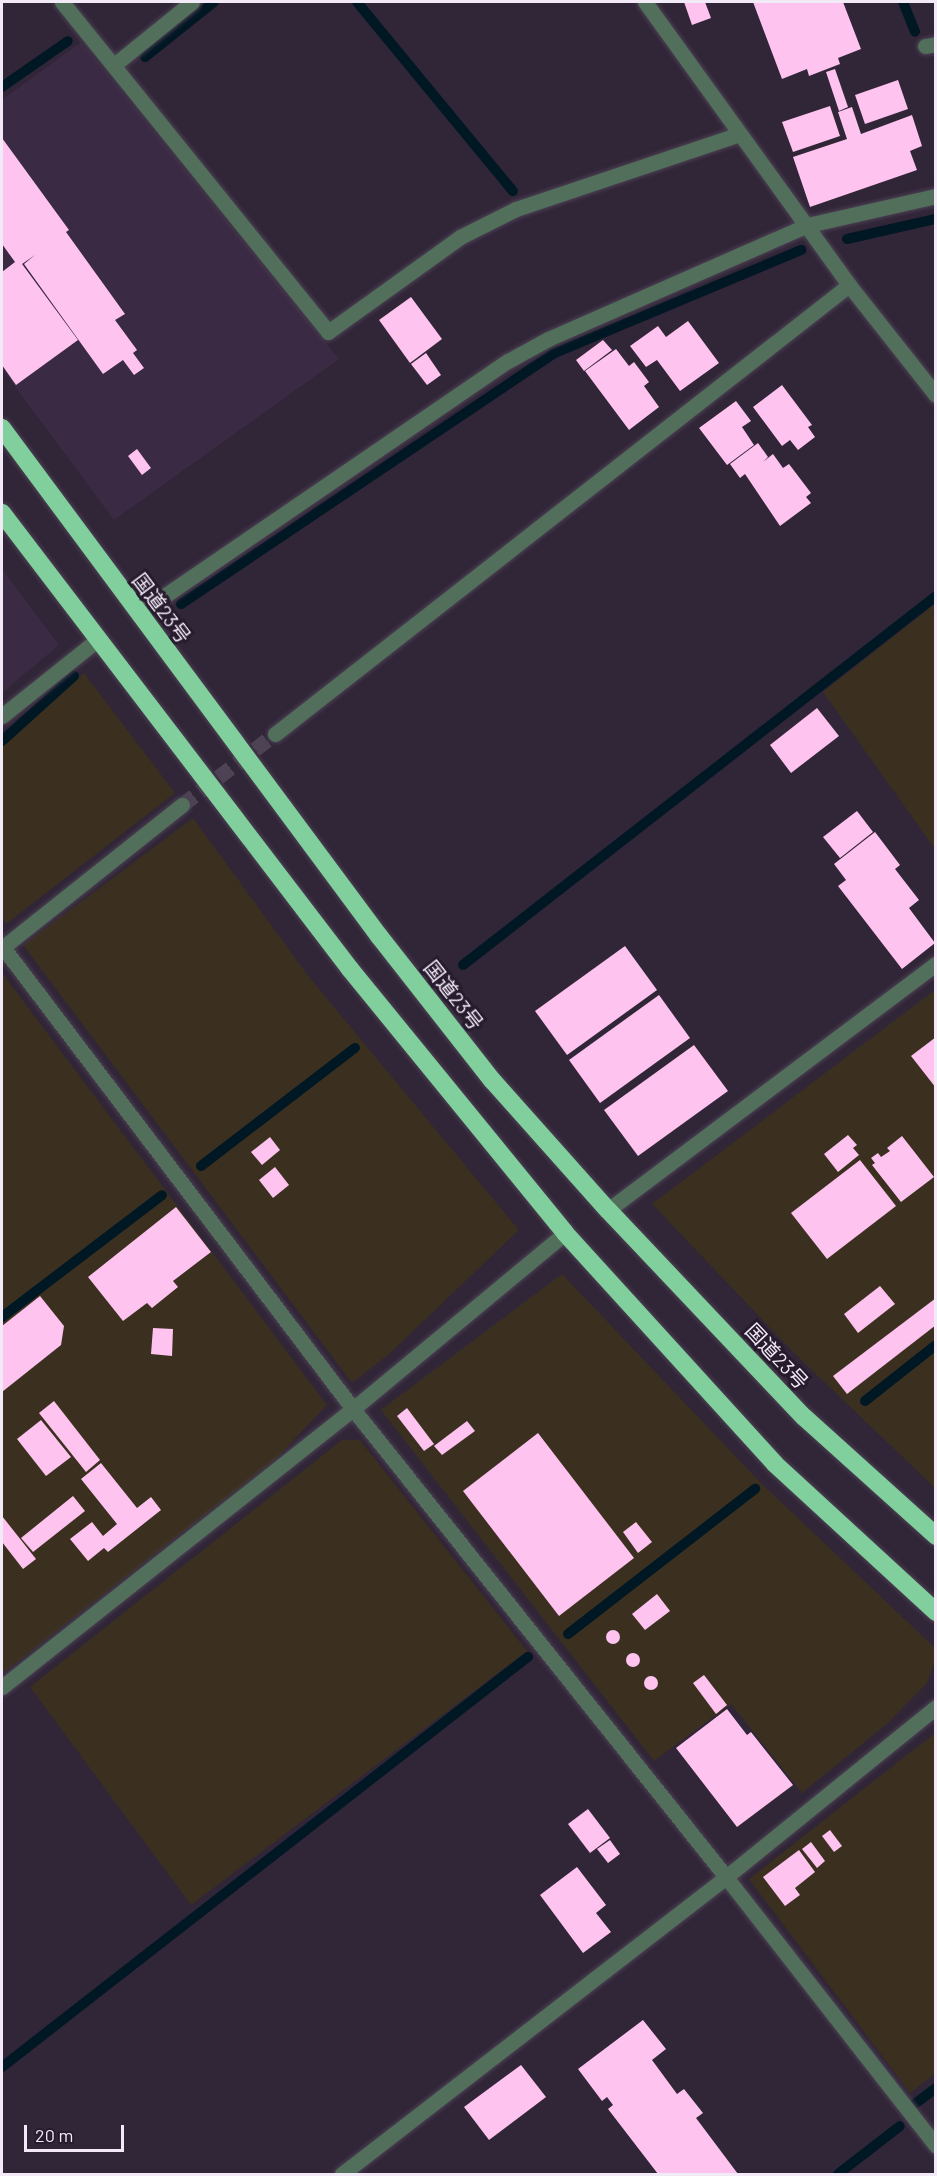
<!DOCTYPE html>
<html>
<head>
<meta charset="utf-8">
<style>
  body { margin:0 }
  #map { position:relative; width:937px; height:2176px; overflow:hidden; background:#312538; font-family:Barlow,"Noto Sans JP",sans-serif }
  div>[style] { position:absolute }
  .built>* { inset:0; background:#3b2a44 }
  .industrial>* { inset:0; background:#3b3020 }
  .stream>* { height:10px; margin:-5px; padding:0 5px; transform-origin:5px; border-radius:5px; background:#001724 }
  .building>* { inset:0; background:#fec3ee }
  .round { border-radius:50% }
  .minor-tunnel>* { height:15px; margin-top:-7.5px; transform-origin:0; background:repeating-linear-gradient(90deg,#4e4355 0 15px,transparent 0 23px) }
  .roads { filter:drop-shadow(0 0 2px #4c4153) drop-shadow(0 0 2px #4c4153) }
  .minor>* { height:15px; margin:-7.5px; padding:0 7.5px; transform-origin:7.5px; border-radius:7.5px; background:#516f5b }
  .highway>* { height:18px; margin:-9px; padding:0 9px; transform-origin:9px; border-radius:9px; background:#80cf9c }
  span { translate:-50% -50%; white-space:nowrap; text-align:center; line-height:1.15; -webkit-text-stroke:6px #271b2e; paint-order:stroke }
  .street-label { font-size:20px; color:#f2eaf7 }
  .frame { position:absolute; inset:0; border:3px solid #f2eaf7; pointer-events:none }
  .scale { position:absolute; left:24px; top:2125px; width:100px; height:27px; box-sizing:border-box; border:3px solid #f2eaf7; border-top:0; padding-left:8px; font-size:18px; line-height:21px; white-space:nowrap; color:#f2eaf7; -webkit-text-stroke:4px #271b2e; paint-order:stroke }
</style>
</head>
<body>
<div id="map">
  <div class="built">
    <div style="clip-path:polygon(81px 42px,339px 359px,114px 520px,2px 369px,2px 100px)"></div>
    <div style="clip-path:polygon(2px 569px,59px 645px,2px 693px)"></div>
  </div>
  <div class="industrial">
    <div style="clip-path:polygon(935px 604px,935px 849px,823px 692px)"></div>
    <div style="clip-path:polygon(84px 673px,175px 793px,6px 924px,2px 918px,2px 745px)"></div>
    <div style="clip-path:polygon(193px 818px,309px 977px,519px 1230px,389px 1354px,352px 1383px,23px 945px)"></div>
    <div style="clip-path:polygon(2px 973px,327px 1405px,275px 1460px,2px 1674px)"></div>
    <div style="clip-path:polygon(935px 990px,935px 1488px,795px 1354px,652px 1204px)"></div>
    <div style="clip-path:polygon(562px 1274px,761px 1483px,935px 1648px,935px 1661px,927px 1683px,889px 1722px,802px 1793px,731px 1704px,654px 1761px,381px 1410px)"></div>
    <div style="clip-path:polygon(342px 1440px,360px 1440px,527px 1651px,191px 1905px,30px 1687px)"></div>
    <div style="clip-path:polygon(935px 1733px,935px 2074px,910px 2093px,749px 1879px)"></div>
  </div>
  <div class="stream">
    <div style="left:357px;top:2px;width:245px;rotate:50.5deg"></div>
    <div style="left:903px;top:2px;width:32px;rotate:68deg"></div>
    <div style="left:145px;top:57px;width:88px;rotate:-38.6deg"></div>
    <div style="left:2px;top:87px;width:80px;rotate:-34.9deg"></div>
    <div style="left:847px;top:239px;width:91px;rotate:-12.7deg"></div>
    <div style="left:181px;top:604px;width:450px;rotate:-33.9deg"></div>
    <div style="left:555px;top:353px;width:267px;rotate:-22.7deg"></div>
    <div style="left:2px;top:741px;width:97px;rotate:-42.1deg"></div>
    <div style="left:463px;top:965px;width:600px;rotate:-37.96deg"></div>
    <div style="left:201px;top:1166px;width:194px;rotate:-37.5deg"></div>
    <div style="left:2px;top:1317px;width:201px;rotate:-37.3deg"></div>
    <div style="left:865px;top:1401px;width:90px;rotate:-38.3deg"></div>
    <div style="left:568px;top:1634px;width:237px;rotate:-37.8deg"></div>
    <div style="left:2px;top:2067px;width:667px;rotate:-37.94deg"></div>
    <div style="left:916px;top:2103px;width:25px;rotate:-37deg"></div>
    <div style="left:838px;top:2174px;width:78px;rotate:-37.7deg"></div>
  </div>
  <div class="building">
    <div style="clip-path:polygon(684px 2px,705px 2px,711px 18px,692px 25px)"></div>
    <div style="clip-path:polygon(753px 2px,843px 2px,861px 49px,838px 58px,840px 64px,809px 76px,807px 69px,782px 79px)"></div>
    <div style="clip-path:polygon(835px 69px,848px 107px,839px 111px,826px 72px)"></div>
    <div style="clip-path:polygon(898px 80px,908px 109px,865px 124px,855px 95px)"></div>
    <div style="clip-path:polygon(830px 106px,840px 136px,793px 152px,782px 122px)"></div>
    <div style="clip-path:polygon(852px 107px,861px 134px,912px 115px,922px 146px,910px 151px,917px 170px,810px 207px,793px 157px,847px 139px,838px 112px)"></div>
    <div style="clip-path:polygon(2px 138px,69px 230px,66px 232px,125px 314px,115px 320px,137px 350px,133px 353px,144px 368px,134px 375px,123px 360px,103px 374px,24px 264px,35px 255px,22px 264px,78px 340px,16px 385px,2px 365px,2px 272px,15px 262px,2px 244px)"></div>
    <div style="clip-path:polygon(411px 297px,442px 339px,410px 363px,379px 320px)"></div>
    <div style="clip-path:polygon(688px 321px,719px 363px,680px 391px,657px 360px,646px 367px,630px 346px,658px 326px,666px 337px)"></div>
    <div style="clip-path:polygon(603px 340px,612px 350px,584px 371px,576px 360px)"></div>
    <div style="clip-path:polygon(616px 349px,629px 366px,634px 362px,649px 382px,644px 386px,659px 407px,629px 430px,585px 371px)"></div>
    <div style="clip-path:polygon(426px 353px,441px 375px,427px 385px,411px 364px)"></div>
    <div style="clip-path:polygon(782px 385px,812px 425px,808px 427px,815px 437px,798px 450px,790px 440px,782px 446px,753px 407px)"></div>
    <div style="clip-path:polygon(736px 401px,751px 421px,742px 427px,754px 445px,727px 465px,699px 428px)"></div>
    <div style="clip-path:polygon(758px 443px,768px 457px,763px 462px,773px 454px,783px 468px,789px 464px,811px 493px,806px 497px,811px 503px,780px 526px,745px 474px,740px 478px,730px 464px)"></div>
    <div style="clip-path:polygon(137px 449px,151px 468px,142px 475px,128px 456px)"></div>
    <div style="clip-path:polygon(817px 708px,839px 736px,791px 773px,770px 745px)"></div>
    <div style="clip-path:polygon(857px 811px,873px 832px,840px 858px,823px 837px)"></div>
    <div style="clip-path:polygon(875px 832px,900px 865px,895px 869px,919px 900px,909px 908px,935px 943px,902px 969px,838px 886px,846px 880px,834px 864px)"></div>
    <div style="clip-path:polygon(625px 946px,657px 990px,567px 1055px,535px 1011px)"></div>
    <div style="clip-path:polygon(659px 995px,690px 1038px,600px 1103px,569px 1060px)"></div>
    <div style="clip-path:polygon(936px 1037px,936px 1088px,911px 1056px)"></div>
    <div style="clip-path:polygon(694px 1045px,728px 1091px,638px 1156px,604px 1110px)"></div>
    <div style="clip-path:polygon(848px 1135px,857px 1145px,853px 1148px,859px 1155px,838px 1172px,824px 1154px)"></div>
    <div style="clip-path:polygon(902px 1136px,934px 1177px,901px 1202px,872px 1165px,875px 1163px,871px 1158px,878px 1153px,881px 1157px,890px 1151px,887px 1148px)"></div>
    <div style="clip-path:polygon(270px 1137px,280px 1150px,262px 1165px,251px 1152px)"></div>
    <div style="clip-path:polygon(860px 1160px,896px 1206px,827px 1259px,791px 1213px)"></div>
    <div style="clip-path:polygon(275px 1167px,289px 1185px,273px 1198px,259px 1180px)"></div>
    <div style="clip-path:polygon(176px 1207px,211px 1252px,173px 1281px,178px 1287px,152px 1308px,147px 1303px,123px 1321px,88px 1277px)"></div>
    <div style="clip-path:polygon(880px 1286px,895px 1304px,858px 1333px,844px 1314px)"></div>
    <div style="clip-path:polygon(40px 1296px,64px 1326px,61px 1345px,2px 1392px,2px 1326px)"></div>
    <div style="clip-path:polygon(936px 1298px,936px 1325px,847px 1394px,833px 1376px)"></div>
    <div style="clip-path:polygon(153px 1328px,173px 1329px,172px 1356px,151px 1354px)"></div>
    <div style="clip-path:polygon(54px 1401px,100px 1460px,86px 1472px,39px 1413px)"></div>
    <div style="clip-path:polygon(407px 1408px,434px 1444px,424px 1451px,397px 1416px)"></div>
    <div style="clip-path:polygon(41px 1420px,71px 1457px,46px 1476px,17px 1439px)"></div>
    <div style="clip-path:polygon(467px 1421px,475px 1431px,442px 1455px,434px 1446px)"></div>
    <div style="clip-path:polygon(538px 1433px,634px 1558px,559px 1616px,463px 1491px)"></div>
    <div style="clip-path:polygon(101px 1463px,137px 1508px,151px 1497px,161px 1510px,108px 1552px,104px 1548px,88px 1561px,70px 1539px,92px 1522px,103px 1536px,117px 1524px,81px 1479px)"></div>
    <div style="clip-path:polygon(73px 1496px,85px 1511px,33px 1552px,21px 1538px)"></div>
    <div style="clip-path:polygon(2px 1516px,36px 1559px,23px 1569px,2px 1542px)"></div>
    <div style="clip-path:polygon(636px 1522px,652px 1542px,638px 1553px,623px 1532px)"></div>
    <div style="clip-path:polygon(657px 1594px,670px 1611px,645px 1630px,632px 1614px)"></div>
    <div class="round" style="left:606px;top:1630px;width:14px;height:14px"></div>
    <div class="round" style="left:626px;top:1653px;width:14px;height:14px"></div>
    <div style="clip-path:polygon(704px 1675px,727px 1705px,716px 1714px,693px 1683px)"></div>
    <div class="round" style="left:644px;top:1676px;width:14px;height:14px"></div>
    <div style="clip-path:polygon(727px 1709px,747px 1735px,751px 1732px,793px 1785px,737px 1827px,676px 1748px)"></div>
    <div style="clip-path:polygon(588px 1809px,610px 1838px,590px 1853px,568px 1824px)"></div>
    <div style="clip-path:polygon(830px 1830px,842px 1846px,834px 1852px,822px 1836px)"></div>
    <div style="clip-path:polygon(610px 1840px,620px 1854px,608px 1863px,597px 1849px)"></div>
    <div style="clip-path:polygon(811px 1842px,825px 1861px,817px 1868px,802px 1849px)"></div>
    <div style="clip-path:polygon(799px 1850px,815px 1872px,795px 1888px,800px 1895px,785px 1906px,763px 1877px)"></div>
    <div style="clip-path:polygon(577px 1867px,606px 1905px,596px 1913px,611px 1932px,583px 1953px,540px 1895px)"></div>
    <div style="clip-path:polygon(643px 2020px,666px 2049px,652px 2060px,677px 2094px,684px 2089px,703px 2113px,696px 2118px,738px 2174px,658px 2174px,608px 2109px,613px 2105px,607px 2097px,602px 2101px,578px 2069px)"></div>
    <div style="clip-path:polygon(521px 2065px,546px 2097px,489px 2140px,464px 2107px)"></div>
  </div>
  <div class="minor-tunnel">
    <div style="left:182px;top:805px;width:117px;rotate:-37.4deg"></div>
  </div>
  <div class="roads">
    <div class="minor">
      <div style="left:62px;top:2px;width:424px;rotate:51.1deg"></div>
      <div style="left:328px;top:332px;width:163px;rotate:-35.7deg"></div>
      <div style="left:460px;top:237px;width:63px;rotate:-26.6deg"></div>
      <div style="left:516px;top:209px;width:236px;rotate:-18.5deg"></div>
      <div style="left:645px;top:2px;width:349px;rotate:54.2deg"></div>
      <div style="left:849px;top:285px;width:140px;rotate:51.7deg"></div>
      <div style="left:925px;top:46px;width:11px;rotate:-10deg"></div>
      <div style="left:114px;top:65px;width:100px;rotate:-38.9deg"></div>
      <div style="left:138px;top:614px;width:448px;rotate:-34.4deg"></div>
      <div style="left:508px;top:361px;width:46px;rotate:-28.8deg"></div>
      <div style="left:548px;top:339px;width:284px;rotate:-23.7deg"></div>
      <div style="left:808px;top:225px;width:131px;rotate:-12.8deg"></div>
      <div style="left:2px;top:716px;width:122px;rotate:-38.7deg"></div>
      <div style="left:275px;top:734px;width:729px;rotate:-38.03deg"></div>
      <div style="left:2px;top:946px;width:581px;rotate:52.83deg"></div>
      <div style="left:353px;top:1409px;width:598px;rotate:51.44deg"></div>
      <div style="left:726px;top:1877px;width:341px;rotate:52deg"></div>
      <div style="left:2px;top:948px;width:230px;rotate:-38.5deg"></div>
      <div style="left:608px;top:1210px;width:410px;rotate:-36.9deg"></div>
      <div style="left:2px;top:1687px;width:448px;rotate:-38.4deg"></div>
      <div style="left:353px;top:1409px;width:276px;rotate:-39.7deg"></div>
      <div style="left:342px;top:2174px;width:485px;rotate:-37.7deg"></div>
      <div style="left:726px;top:1877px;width:270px;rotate:-39deg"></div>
    </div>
    <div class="highway">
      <div style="left:2px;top:428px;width:633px;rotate:53.42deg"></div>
      <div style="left:379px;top:936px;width:183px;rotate:51.9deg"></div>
      <div style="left:492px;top:1080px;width:174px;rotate:48.3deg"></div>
      <div style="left:608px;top:1210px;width:285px;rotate:46.6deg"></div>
      <div style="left:804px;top:1417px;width:178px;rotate:42deg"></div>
      <div style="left:2px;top:513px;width:574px;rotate:52.65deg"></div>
      <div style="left:350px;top:969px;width:340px;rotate:50.8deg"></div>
      <div style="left:565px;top:1233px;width:312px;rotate:47.7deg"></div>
      <div style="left:775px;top:1464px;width:219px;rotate:42.6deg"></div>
    </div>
  </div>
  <div class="street-label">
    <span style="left:162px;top:608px;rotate:53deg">国道23号</span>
    <span style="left:454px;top:995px;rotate:52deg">国道23号</span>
    <span style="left:777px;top:1356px;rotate:47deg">国道23号</span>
  </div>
  <div class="frame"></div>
  <div class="scale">20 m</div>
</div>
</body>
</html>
